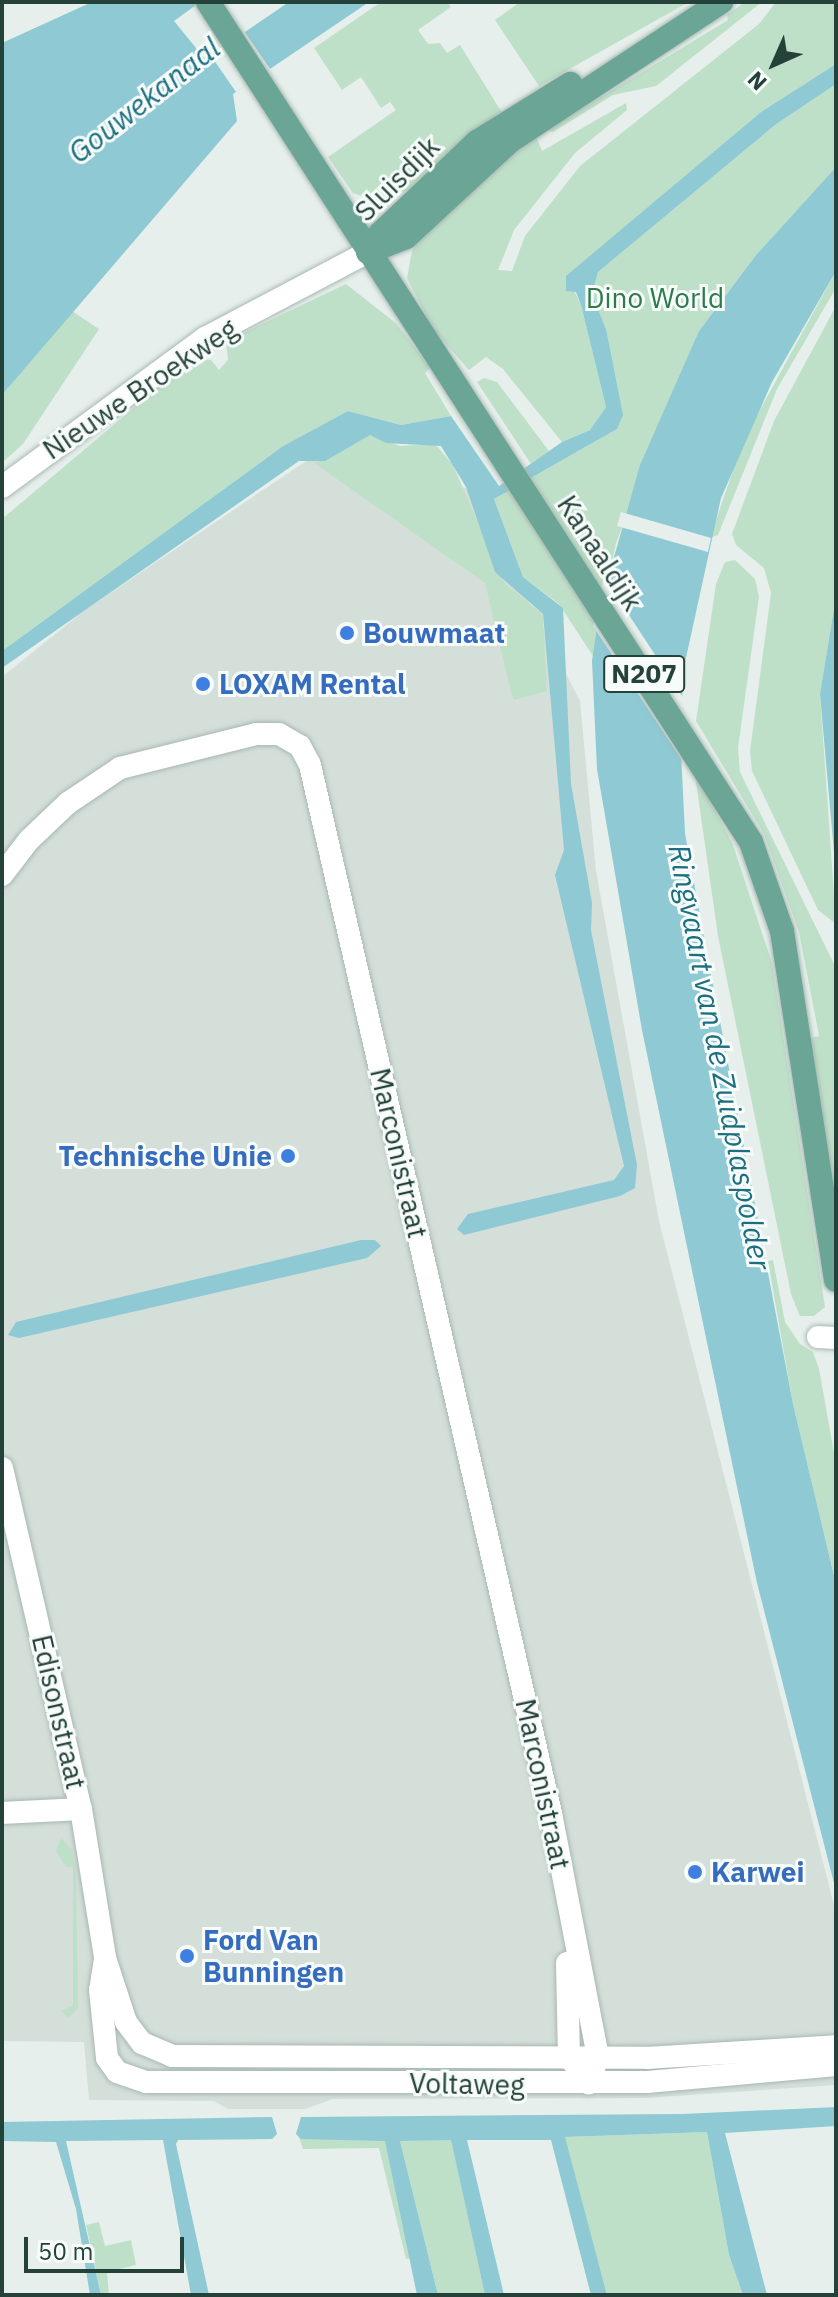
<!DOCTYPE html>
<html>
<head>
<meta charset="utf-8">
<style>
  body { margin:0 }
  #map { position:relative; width:838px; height:2297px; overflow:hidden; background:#e6efeb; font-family:"IBM Plex Sans",sans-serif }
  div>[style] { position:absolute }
  .built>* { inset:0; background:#d4dfda }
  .green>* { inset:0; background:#bfe0c8 }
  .water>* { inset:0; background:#8ec9d4 }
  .pier>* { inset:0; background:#e6efeb }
  .roads { filter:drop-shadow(0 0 2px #a8b8b2) drop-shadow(0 0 2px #a8b8b2) }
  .minor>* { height:22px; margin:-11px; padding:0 11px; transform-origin:11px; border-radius:11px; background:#fff }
  .major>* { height:24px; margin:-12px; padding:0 12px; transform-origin:12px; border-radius:12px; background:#6aa596 }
  .dots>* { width:22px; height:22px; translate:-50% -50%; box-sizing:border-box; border:4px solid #f7fbf9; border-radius:50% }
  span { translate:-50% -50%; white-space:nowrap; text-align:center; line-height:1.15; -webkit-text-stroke:6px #f7fbf9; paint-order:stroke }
  .shield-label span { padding:2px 6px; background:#f7fbf9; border:2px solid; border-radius:6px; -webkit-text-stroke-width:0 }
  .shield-label { font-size:26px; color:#24423a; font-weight:700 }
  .street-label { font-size:28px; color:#24423a }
  .park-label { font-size:28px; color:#2d7a4b }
  .shop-label { font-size:28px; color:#366cbe; font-weight:700 }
  .left { translate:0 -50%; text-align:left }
  .right { translate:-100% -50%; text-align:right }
  .water-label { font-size:30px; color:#1c6f80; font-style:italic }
  .frame { position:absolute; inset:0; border:4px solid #24423a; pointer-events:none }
  .north { position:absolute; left:734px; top:24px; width:80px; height:80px; -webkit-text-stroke:6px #f7fbf9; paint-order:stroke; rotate:225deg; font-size:22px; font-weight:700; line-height:32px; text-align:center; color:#24423a }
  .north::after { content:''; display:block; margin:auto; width:28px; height:36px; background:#24423a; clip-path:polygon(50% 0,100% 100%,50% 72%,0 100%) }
  .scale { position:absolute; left:24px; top:2237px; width:160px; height:36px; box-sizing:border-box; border:4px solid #24423a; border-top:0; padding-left:10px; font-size:24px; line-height:28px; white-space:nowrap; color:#24423a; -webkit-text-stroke:6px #f7fbf9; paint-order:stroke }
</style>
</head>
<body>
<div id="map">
  <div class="built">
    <div style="clip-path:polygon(318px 453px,470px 489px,580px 701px,596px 871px,659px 1221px,836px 1913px,836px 2085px,646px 2098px,333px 2099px,305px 2109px,228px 2109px,214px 2101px,89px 2100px,84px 2042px,2px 2041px,2px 677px,85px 610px)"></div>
  </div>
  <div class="green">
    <div style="clip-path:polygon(381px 2px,447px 2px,451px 7px,418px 30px,428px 44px,440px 43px,447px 53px,460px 45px,501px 111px,410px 189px,379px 203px,353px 193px,328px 157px,396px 110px,390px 102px,381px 108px,361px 77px,342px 90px,314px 48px)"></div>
    <div style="clip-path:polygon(520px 2px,689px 2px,539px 86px,495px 20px)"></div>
    <div style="clip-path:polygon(745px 2px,762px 2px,656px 86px,613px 95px,553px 132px,547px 130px,728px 20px,727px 15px)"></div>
    <div style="clip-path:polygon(776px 2px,836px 2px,836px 64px,761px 112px,567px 276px,581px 305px,606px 407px,590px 430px,562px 442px,503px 369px,486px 357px,469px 370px,433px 329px,407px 278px,412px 251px,422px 235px,534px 131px,542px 151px,626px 103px,627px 110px,575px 153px,514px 230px,498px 270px,512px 271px,525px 236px,580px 166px,759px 24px)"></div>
    <div style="clip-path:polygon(836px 84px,836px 167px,756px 255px,699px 331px,616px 543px,593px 656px,559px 604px,523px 577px,494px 499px,617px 429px,606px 329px,592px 294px,598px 272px,775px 125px)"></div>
    <div style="clip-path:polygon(836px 271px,836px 288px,777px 389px,718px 535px,710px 538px,743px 441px)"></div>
    <div style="clip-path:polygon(346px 284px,397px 324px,430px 368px,425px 373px,451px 416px,401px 425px,348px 411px,283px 446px,2px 651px,2px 519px,187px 363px,196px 358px,211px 360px,219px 370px,228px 360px,226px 341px)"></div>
    <div style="clip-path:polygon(836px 306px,836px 596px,820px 694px,836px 924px,818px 910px,752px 771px,750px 751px,771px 593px,764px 568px,736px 545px,732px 534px,774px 421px)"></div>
    <div style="clip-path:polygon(72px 311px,99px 329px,23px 444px,2px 463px,2px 395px)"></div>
    <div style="clip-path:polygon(484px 378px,497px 382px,549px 451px,531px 464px,477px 382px)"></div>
    <div style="clip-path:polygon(370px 435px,400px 446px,435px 444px,453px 465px,504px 583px,543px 614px,547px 691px,514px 700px,512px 696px,485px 583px,314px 463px)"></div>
    <div style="clip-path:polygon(735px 560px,755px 579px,759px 597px,738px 748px,740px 772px,836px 968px,836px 1205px,811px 1038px,819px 1036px,799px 932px,764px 834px,696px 721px,716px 584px,725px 562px)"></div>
    <div style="clip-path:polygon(695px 775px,732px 842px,772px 963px,825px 1307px,814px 1316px,800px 1316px,791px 1294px,718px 936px)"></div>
    <div style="clip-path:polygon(773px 1260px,785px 1322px,800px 1344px,813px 1352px,819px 1369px,836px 1464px,836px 1584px,793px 1404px,768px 1261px)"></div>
    <div style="clip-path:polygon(61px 1838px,72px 1850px,76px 1874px,78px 2008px,68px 2018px,61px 2011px,73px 2005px,73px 1867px,66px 1867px,56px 1851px)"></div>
    <div style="clip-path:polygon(707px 2132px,729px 2255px,743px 2295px,607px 2295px,564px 2137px)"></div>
    <div style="clip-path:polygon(299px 2137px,385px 2140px,412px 2258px,406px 2259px,379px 2148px,303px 2149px)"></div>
    <div style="clip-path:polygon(451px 2139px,485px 2295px,438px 2295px,400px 2141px)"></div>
    <div style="clip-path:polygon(99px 2222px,105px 2246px,131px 2240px,136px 2265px,107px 2272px,109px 2295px,101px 2295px,86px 2225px)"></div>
  </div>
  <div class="water">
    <div style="clip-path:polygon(92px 2px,200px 2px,174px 21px,205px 59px,289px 2px,369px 2px,233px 94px,237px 121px,2px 395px,2px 43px)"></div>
    <div style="clip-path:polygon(836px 64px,836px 84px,775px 125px,598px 272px,592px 294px,606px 329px,623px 415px,617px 429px,494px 499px,523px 577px,563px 608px,571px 784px,592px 903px,591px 930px,637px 1165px,635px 1188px,620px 1196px,464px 1235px,457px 1229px,468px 1214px,614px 1180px,624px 1166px,555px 875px,564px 850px,543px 614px,495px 572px,466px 487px,441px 446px,386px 443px,370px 435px,325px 461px,299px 461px,2px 668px,2px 651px,283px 446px,348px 411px,401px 425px,451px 416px,499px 486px,562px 442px,590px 430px,606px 407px,581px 305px,576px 292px,566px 291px,566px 276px,761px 112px)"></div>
    <div style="clip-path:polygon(836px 167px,836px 271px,772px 382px,721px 498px,684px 667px,680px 733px,685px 833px,704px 937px,793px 1404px,836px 1584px,836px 1891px,757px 1583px,642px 1030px,597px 769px,592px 661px,600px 607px,640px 465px,699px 331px,756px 255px)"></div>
    <div style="clip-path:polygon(836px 596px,836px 875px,820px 694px)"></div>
    <div style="clip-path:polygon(361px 1240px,375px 1240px,381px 1246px,367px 1258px,19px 1338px,8px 1335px,16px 1322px)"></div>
    <div style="clip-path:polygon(836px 2107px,836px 2126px,725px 2133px,767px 2295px,743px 2295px,729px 2255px,707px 2132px,565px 2137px,607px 2295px,591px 2295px,551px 2140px,467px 2140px,504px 2295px,485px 2295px,451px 2140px,400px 2141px,438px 2295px,417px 2295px,385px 2141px,301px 2139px,296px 2134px,301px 2117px,683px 2114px)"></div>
    <div style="clip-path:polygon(272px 2117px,277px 2134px,272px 2139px,178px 2140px,176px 2144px,209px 2295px,191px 2295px,163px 2140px,66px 2141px,101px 2295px,90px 2295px,76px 2209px,56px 2142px,2px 2141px,2px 2122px)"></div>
  </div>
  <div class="pier">
    <div style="clip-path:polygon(244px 31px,270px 69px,236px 92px,209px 53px)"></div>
    <div style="clip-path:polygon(621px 512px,711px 538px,708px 552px,617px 526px)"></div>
    <div style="clip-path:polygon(604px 577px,686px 702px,686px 766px,593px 626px)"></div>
  </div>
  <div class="roads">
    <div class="minor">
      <div style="left:2px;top:487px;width:252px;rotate:-36.3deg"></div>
      <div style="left:205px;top:338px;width:184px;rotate:-27.8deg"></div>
      <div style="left:2px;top:875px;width:44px;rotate:-52.4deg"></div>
      <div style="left:29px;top:840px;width:54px;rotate:-43.5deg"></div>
      <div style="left:68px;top:803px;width:63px;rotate:-33.9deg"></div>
      <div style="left:120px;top:768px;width:140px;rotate:-14deg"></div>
      <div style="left:256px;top:734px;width:23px"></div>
      <div style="left:279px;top:734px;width:24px;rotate:30deg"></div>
      <div style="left:300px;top:746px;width:21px;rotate:62deg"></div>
      <div style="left:310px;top:765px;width:1075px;rotate:77.05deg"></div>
      <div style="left:551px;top:1813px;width:248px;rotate:79.1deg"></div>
      <div style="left:598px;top:2057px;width:28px;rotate:109deg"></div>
      <div style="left:818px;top:1337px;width:18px;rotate:3deg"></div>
      <div style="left:2px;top:1468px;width:350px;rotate:77deg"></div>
      <div style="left:81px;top:1809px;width:151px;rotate:80.8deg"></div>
      <div style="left:105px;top:1958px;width:67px;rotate:71.8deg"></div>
      <div style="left:126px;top:2022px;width:26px;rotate:53deg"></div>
      <div style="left:142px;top:2043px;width:33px;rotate:23deg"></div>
      <div style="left:172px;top:2056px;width:475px;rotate:0.2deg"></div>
      <div style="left:647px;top:2058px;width:189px;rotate:-3.6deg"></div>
      <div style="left:2px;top:1813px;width:79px;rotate:-2.9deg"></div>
      <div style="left:105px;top:1959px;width:31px;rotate:99deg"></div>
      <div style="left:100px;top:1990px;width:68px;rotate:84.1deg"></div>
      <div style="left:107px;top:2058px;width:17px;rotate:54deg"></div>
      <div style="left:117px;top:2072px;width:31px;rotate:19deg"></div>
      <div style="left:146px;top:2082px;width:501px"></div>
      <div style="left:647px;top:2082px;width:190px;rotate:-5.1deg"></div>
      <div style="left:567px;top:1963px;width:94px;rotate:88.8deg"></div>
      <div style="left:569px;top:2057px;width:11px;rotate:52deg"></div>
    </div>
    <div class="major">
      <div style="left:208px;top:2px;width:1000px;rotate:57.12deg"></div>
      <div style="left:751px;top:842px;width:94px;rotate:70.8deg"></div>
      <div style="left:782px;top:931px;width:353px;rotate:81.2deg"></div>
      <div style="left:368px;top:252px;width:41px;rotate:-21.5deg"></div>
      <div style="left:406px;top:237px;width:142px;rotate:-42.7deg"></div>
      <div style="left:510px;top:141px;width:253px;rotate:-33.4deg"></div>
      <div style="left:368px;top:252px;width:22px;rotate:-56deg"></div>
      <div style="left:380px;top:234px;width:134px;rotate:-43.5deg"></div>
      <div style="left:477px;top:142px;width:110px;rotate:-31.9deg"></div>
    </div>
  </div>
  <div class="dots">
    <div style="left:347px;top:633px;background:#3f7fe0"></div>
    <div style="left:203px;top:684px;background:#3f7fe0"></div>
    <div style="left:288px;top:1156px;background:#3f7fe0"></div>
    <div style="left:695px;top:1872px;background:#3f7fe0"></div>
    <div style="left:187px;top:1956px;background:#3f7fe0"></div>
  </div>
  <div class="shield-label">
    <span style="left:644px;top:674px">N207</span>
  </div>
  <div class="street-label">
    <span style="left:397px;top:179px;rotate:-45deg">Sluisdijk</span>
    <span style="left:140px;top:389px;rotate:-34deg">Nieuwe Broekweg</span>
    <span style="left:600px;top:553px;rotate:57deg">Kanaaldijk</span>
    <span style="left:399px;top:1153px;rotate:77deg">Marconistraat</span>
    <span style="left:59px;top:1712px;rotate:77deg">Edisonstraat</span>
    <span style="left:543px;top:1784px;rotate:78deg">Marconistraat</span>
    <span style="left:467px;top:2084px;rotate:1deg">Voltaweg</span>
  </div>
  <div class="park-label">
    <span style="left:655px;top:298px">Dino World</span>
  </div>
  <div class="shop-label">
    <span class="left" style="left:363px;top:633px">Bouwmaat</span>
    <span class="left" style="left:219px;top:684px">LOXAM Rental</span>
    <span class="right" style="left:272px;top:1156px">Technische Unie</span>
    <span class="left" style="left:711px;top:1872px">Karwei</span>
    <span class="left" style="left:203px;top:1956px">Ford Van<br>Bunningen</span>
  </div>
  <div class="water-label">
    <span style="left:144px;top:100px;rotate:-38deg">Gouwekanaal</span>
    <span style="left:720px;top:1057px;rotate:79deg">Ringvaart van de Zuidplaspolder</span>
  </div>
  <div class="frame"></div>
  <div class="north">N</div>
  <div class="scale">50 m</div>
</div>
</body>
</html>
